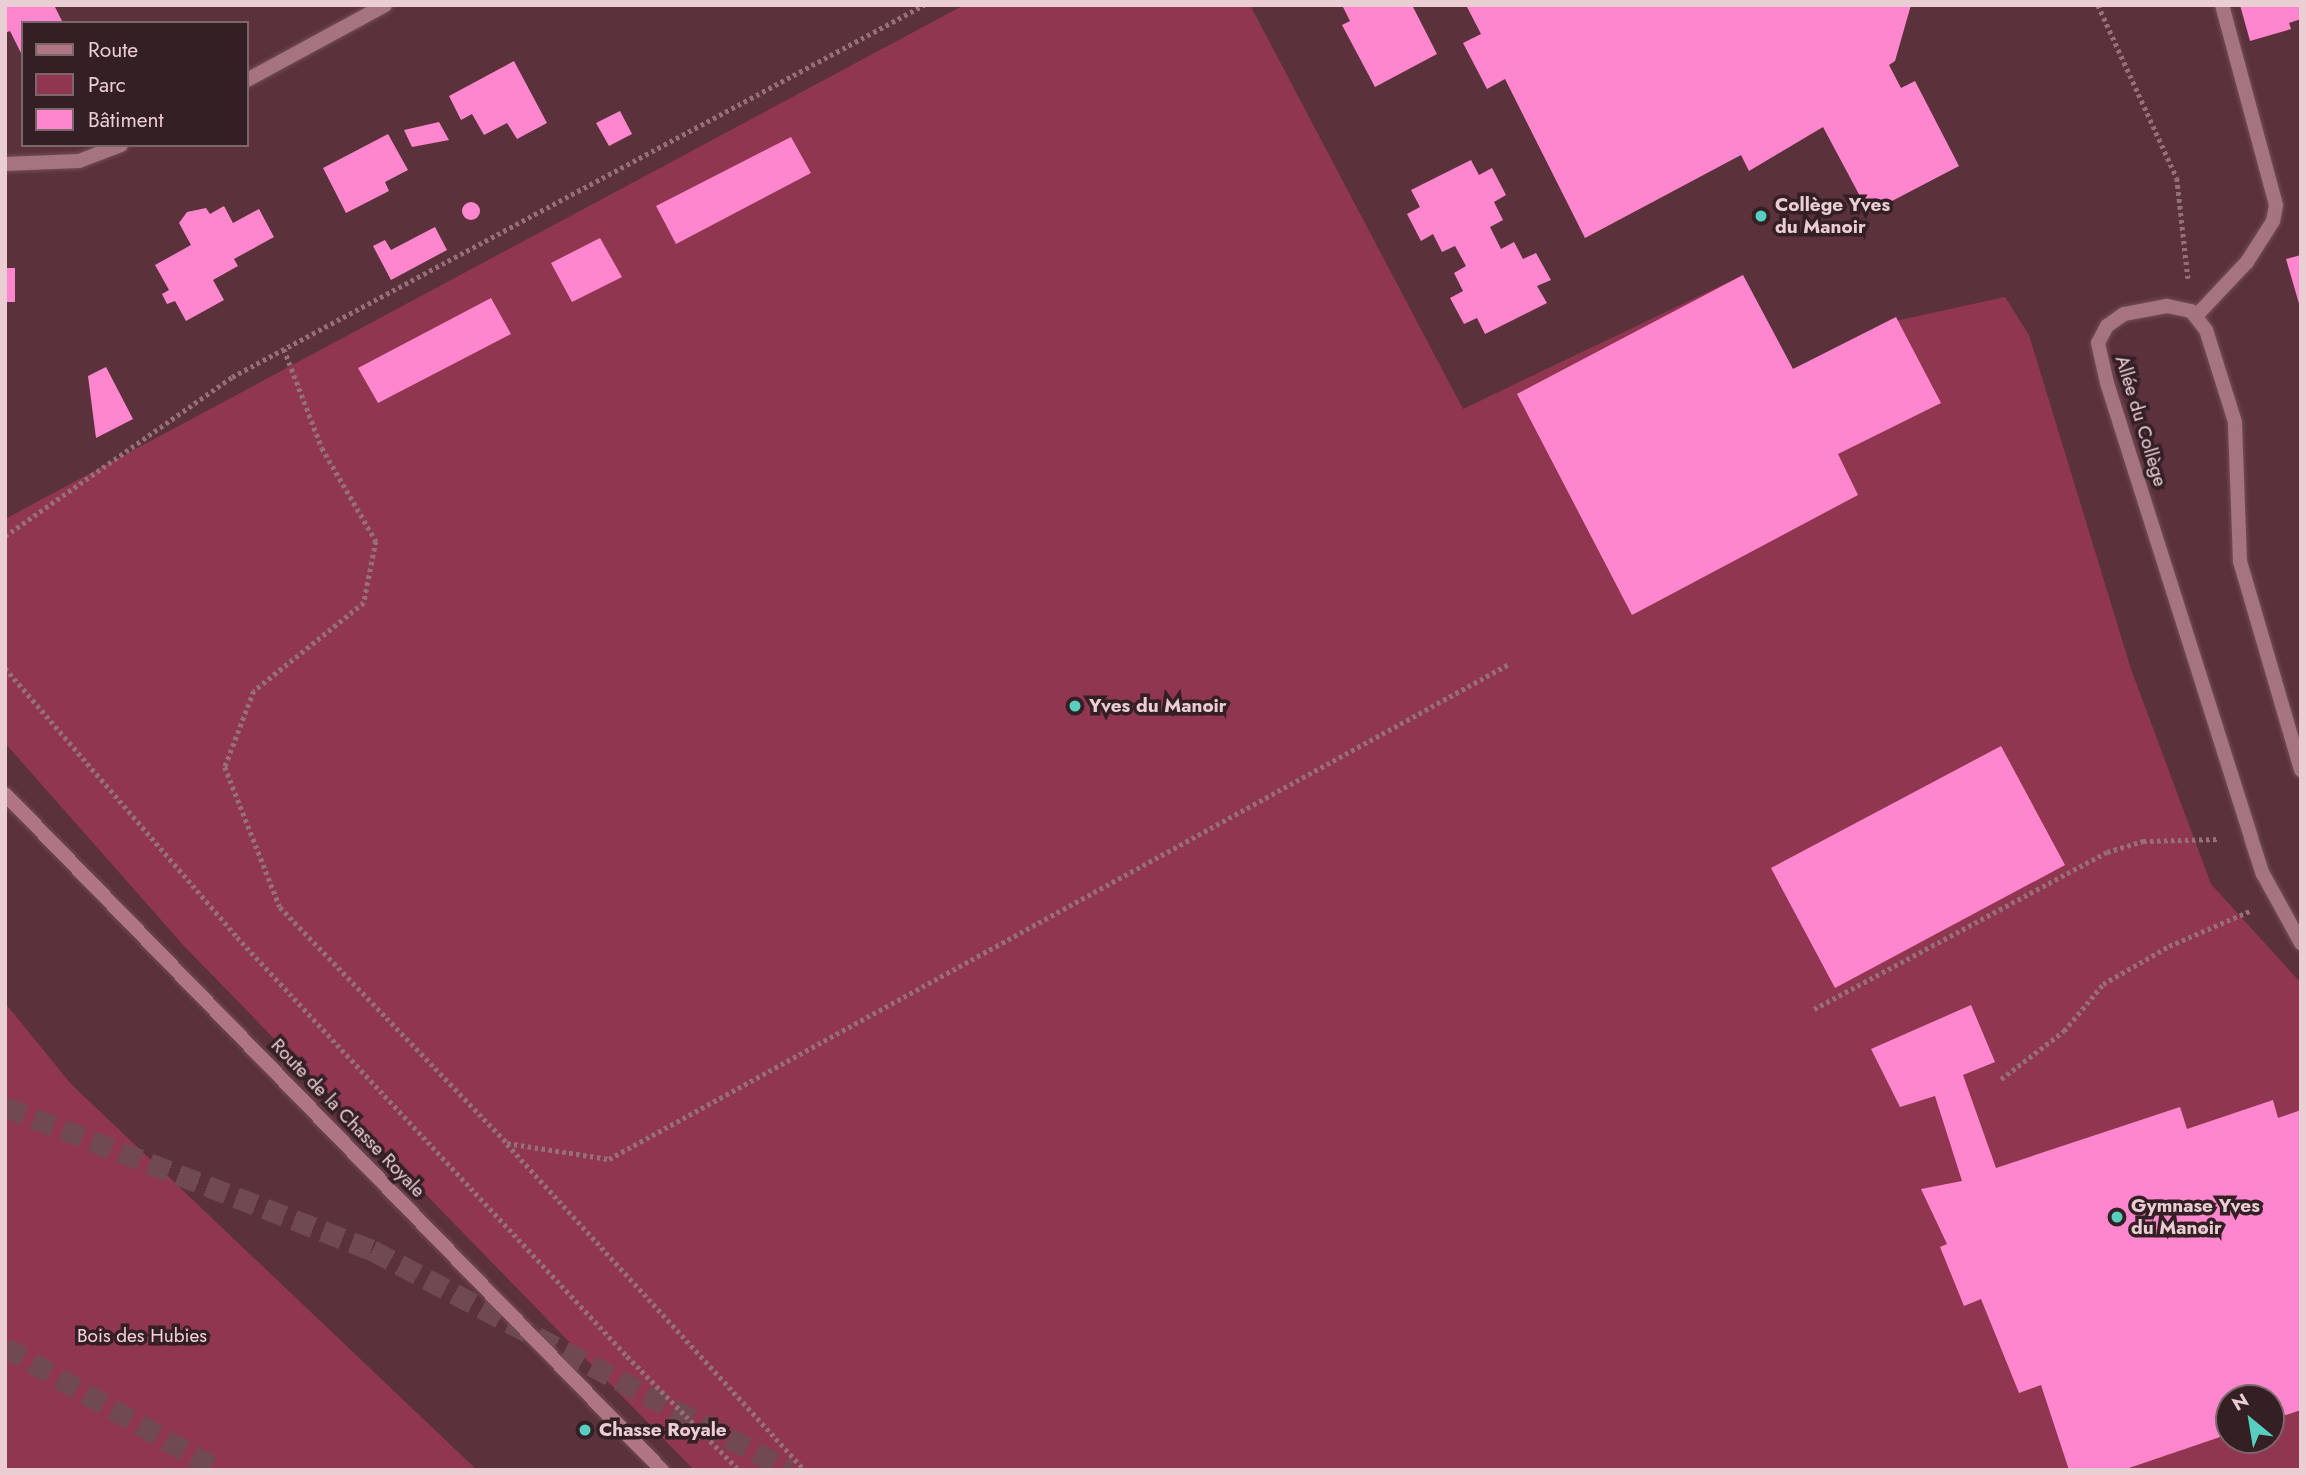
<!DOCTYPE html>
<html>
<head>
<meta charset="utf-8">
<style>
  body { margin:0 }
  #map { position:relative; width:2306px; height:1475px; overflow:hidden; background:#5b313b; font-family:Jost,sans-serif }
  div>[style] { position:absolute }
  .green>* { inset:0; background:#913651 }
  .building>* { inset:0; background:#fe86ce }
  .round { border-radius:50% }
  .highway-tunnel>* { height:21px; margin-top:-10.5px; transform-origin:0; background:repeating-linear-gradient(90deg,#704952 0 21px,transparent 0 31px) }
  .path>* { height:4.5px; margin-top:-2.25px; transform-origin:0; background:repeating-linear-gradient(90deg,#957078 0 3.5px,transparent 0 7px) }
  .roads { filter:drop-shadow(0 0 2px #724e57) drop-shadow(0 0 2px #724e57) }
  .lane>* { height:14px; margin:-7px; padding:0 7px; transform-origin:7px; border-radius:7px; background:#a5747e }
  .street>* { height:14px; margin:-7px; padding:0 7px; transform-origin:7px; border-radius:7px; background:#a5747e }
  .secondary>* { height:14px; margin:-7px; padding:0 7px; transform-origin:7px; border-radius:7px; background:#b07582 }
  .dots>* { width:19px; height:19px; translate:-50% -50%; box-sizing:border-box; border:4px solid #342024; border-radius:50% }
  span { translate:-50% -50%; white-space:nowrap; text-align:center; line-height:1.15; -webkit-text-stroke:7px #342024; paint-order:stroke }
  .poi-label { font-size:19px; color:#eaced3; font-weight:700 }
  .left { translate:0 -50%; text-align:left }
  .street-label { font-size:19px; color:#eaced3 }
  .park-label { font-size:19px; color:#f5d2d9 }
  .frame { position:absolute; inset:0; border:7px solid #eaced3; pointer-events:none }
  .legend { position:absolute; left:21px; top:21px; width:228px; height:126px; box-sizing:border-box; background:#342024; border:2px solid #7d666a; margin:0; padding:9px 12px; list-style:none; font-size:21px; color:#eaced3 }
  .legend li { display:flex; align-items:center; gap:14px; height:35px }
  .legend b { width:35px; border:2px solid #7d666a }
  .north { position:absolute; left:2215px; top:1384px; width:70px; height:70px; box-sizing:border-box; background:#342024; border:2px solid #7d666a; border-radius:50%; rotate:330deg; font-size:19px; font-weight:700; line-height:28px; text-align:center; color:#eaced3 }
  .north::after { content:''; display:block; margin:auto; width:24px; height:32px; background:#58cec0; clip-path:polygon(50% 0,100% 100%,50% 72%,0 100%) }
</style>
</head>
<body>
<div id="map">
  <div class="green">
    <div style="clip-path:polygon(evenodd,964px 5px,1250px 5px,1463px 409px,1743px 275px,1793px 369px,1895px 321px,2005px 297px,2029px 335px,2131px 669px,2211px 884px,2301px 983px,2301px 1470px,694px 1470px,184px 946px,5px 743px,5px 519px,964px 5px,2229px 1398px,2271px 1398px,2271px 1440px,2229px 1440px,2229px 1398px)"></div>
    <div style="clip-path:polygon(5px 1003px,71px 1084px,477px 1470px,5px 1470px)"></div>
  </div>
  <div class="building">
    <div style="clip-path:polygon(5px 5px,54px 5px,63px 23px,23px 23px,21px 53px,10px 31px,5px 33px)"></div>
    <div style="clip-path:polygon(1342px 5px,1412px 5px,1437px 54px,1375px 87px,1342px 25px,1350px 21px)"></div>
    <div style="clip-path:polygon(1466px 5px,1911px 5px,1895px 61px,1889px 65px,1901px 88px,1915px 81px,1959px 166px,1869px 213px,1823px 127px,1749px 171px,1741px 155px,1585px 238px,1505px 79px,1487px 89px,1463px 43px,1481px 34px)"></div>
    <div style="clip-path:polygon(2240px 5px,2301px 5px,2301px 19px,2289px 23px,2291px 29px,2250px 41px)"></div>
    <div style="clip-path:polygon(514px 61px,547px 123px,517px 139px,507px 123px,484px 135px,472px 114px,461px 120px,449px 96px)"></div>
    <div style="clip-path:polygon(620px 111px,632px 134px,609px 146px,596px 123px)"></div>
    <div style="clip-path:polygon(439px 122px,449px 140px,412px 147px,404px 130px)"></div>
    <div style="clip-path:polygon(388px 134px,408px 170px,385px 182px,389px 191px,346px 213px,323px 168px)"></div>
    <div style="clip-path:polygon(791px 137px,811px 173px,676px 244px,656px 206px)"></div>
    <div style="clip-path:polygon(1471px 160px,1479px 175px,1492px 168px,1506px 195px,1494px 202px,1503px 220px,1490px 227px,1501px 249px,1514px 242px,1523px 259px,1536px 253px,1551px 280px,1537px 286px,1547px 303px,1485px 334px,1477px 318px,1464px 324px,1450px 298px,1463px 291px,1454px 273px,1466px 266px,1455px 246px,1442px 252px,1433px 234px,1421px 241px,1407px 214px,1420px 207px,1411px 190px)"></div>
    <div class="round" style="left:462px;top:202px;width:18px;height:18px"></div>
    <div style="clip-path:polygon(224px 206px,233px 223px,259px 209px,274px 237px,234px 259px,238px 266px,213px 280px,224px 300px,186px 321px,175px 301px,167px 304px,162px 294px,169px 290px,155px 265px,191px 245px,179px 223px,187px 212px,206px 208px,210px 214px)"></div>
    <div style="clip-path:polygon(435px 227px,447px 250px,391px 280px,373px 246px,385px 240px,391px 250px)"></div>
    <div style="clip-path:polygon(600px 238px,622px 277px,572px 302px,551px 263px)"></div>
    <div style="clip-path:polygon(2301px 255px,2301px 307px,2300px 307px,2286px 259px)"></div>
    <div style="clip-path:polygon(5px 268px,15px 268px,15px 302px,5px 302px)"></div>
    <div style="clip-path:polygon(1743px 275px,1793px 369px,1896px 317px,1941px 403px,1838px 454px,1858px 495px,1632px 615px,1517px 394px)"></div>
    <div style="clip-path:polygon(491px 298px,511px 334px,378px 403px,358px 368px)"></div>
    <div style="clip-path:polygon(106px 367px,133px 419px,96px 438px,88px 376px)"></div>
    <div style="clip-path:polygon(2001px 746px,2065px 865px,1835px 988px,1771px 868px)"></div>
    <div style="clip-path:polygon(1971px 1005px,1995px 1062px,1963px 1075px,1996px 1168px,2180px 1107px,2187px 1129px,2273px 1100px,2278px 1118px,2301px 1110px,2301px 1410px,2271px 1420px,2271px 1398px,2229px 1398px,2229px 1434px,2123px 1470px,2069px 1470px,2041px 1385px,2019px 1393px,1981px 1299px,1964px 1306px,1940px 1247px,1947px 1244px,1921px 1189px,1962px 1181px,1935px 1096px,1900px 1107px,1871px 1049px)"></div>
  </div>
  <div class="highway-tunnel">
    <div style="left:5px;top:1107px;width:394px;rotate:21.3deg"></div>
    <div style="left:372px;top:1250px;width:472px;rotate:27.8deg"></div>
    <div style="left:5px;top:1347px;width:247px;rotate:29.9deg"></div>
  </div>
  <div class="path">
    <div style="left:2098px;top:5px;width:190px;rotate:65.5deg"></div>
    <div style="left:2177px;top:178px;width:101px;rotate:83.7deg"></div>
    <div style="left:284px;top:349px;width:106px;rotate:69deg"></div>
    <div style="left:322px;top:448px;width:108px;rotate:59.9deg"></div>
    <div style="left:376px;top:541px;width:63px;rotate:101deg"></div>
    <div style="left:364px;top:603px;width:141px;rotate:141.3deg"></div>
    <div style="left:254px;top:691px;width:81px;rotate:110.9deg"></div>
    <div style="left:225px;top:767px;width:150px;rotate:68.6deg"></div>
    <div style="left:280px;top:907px;width:327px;rotate:46.1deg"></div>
    <div style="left:507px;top:1143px;width:103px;rotate:8.9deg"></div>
    <div style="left:609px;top:1159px;width:1027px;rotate:-28.81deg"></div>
    <div style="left:5px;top:536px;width:277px;rotate:-35deg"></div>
    <div style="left:232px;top:377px;width:786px;rotate:-28.26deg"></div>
    <div style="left:5px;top:668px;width:355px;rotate:49.2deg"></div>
    <div style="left:237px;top:937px;width:572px;rotate:47.05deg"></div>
    <div style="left:627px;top:1356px;width:160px;rotate:45.5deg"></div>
    <div style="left:1814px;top:1009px;width:332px;rotate:-28.2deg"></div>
    <div style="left:2107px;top:852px;width:38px;rotate:-17deg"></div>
    <div style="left:2143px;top:841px;width:76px;rotate:-1.5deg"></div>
    <div style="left:2001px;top:1079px;width:79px;rotate:-37.3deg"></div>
    <div style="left:2064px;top:1031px;width:61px;rotate:-50.3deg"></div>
    <div style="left:2103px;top:984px;width:76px;rotate:-29.9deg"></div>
    <div style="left:2169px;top:946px;width:88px;rotate:-23.4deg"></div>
    <div style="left:507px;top:1144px;width:442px;rotate:47.6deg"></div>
  </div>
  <div class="roads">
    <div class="lane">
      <div style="left:2197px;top:315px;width:73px;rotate:-46.7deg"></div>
      <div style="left:2247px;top:262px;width:49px;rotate:-57.6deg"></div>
      <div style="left:2273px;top:221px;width:16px;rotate:-79deg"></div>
      <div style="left:2276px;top:205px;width:207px;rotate:-105.1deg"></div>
    </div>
    <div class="street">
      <div style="left:247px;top:80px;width:157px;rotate:-28.5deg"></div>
      <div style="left:5px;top:164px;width:74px;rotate:-2.3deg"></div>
      <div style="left:79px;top:161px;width:45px;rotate:-20.9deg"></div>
      <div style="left:2301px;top:770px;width:218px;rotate:-106.3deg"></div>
      <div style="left:2240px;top:561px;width:139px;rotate:-92.1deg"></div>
      <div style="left:2235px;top:422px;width:96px;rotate:-107.5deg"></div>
      <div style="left:2206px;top:330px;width:24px;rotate:-128deg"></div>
      <div style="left:2191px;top:311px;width:25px;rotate:-168deg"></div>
      <div style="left:2167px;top:306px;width:44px;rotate:169.5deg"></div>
      <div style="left:2124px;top:314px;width:21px;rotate:145deg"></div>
      <div style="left:2107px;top:326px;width:19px;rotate:118deg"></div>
      <div style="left:2098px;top:343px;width:41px;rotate:77.3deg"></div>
      <div style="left:2107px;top:383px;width:477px;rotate:72.4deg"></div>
      <div style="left:2251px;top:838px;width:38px;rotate:72deg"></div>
      <div style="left:2263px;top:874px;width:79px;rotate:61.2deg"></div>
    </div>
    <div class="secondary">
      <div style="left:5px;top:794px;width:943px;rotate:45.82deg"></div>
    </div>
  </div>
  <div class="dots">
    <div style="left:1761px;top:216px;background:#58cec0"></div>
    <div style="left:1075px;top:706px;background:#58cec0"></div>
    <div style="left:2117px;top:1217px;background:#58cec0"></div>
    <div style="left:585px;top:1430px;background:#58cec0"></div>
  </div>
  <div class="poi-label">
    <span class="left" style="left:1775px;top:216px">Collège Yves<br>du Manoir</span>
    <span class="left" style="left:1089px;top:706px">Yves du Manoir</span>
    <span class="left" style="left:2131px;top:1217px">Gymnase Yves<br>du Manoir</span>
    <span class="left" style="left:599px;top:1430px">Chasse Royale</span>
  </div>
  <div class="street-label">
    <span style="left:2141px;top:421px;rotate:73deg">Allée du Collège</span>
    <span style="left:348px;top:1118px;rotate:46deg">Route de la Chasse Royale</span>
  </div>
  <div class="park-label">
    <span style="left:142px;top:1336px">Bois des Hubies</span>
  </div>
  <div class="frame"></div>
  <ul class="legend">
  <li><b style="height:9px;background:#b07582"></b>Route</li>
  <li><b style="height:19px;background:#913651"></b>Parc</li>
  <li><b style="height:19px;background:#fe86ce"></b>Bâtiment</li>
  </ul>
  <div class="north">N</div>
</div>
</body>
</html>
